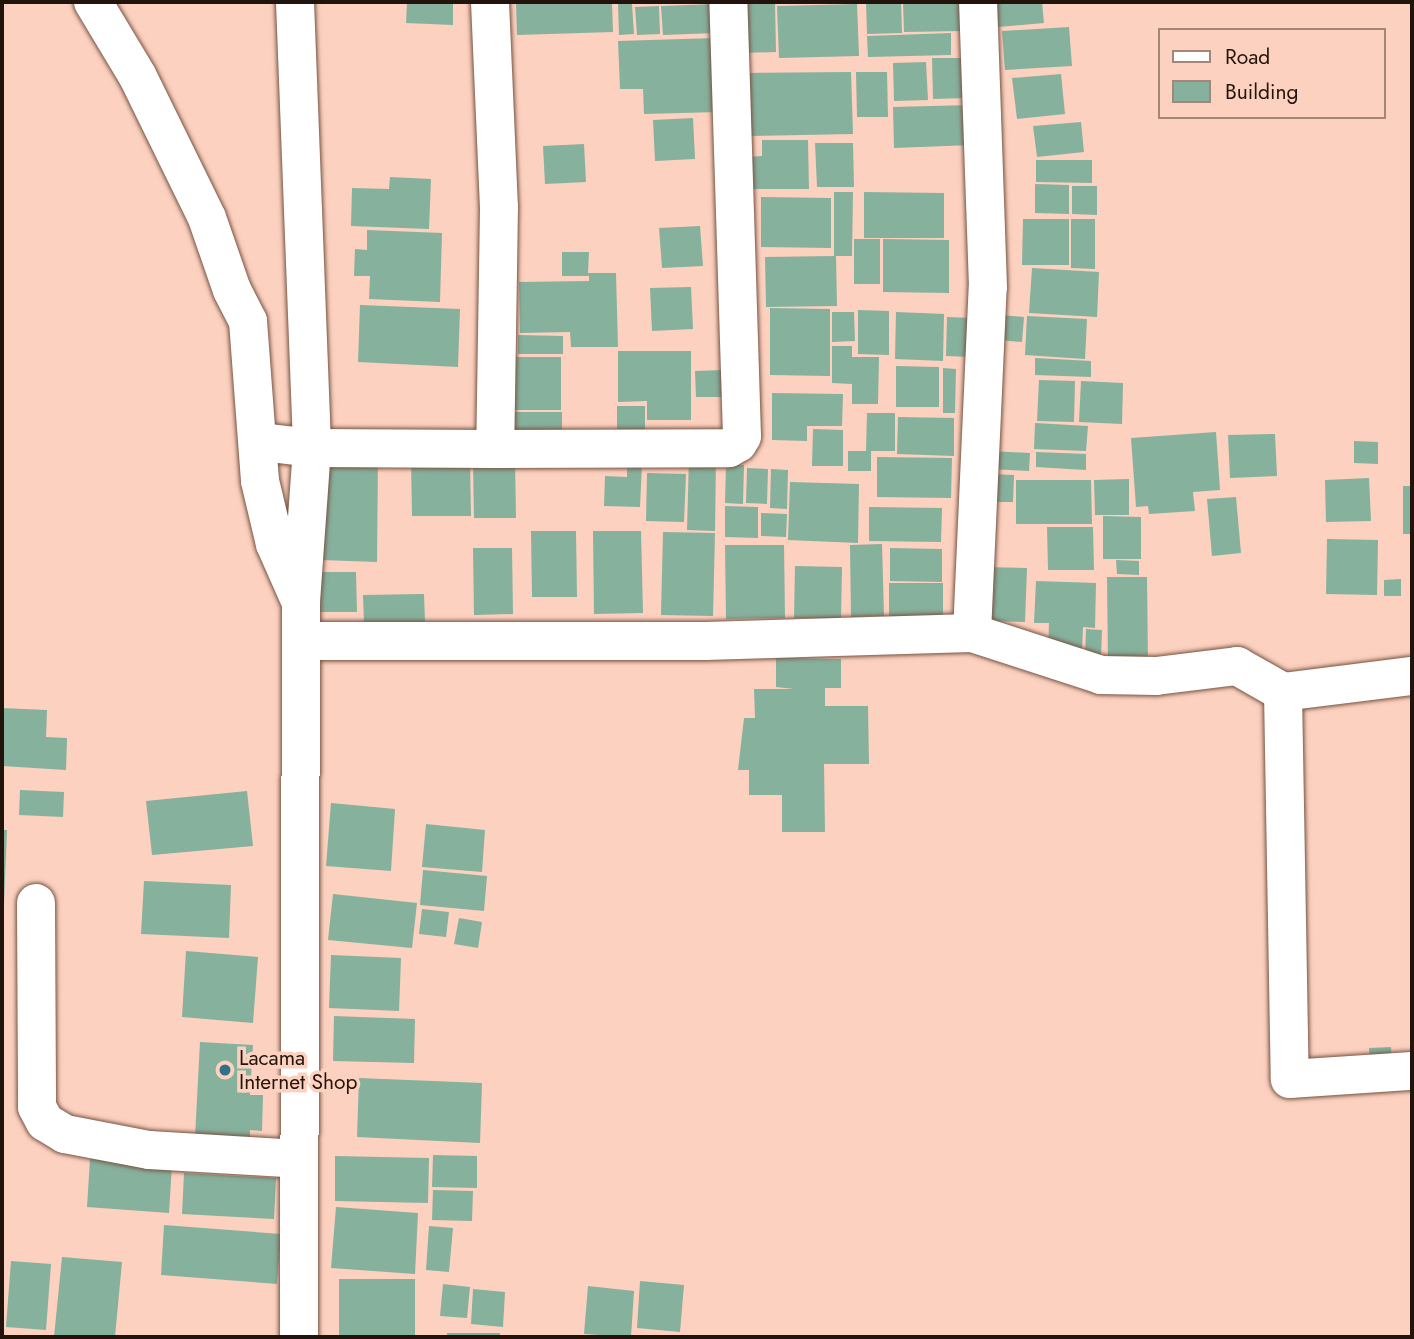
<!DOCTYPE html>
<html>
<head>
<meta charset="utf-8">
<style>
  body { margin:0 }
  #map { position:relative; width:1414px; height:1339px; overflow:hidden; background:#fcd1bf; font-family:Jost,sans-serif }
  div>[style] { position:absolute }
  .building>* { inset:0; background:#86b19d }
  .roads { filter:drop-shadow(0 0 2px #775343) drop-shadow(0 0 2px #775343) }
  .minor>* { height:38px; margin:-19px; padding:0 19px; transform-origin:19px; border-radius:19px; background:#fff }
  .dots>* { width:19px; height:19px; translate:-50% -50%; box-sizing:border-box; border:4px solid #fcd1bf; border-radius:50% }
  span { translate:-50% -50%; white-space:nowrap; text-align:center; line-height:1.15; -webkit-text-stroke:7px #fcd1bf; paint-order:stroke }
  .poi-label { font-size:21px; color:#22140d }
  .left { translate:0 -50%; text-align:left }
  .frame { position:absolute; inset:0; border:4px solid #22140d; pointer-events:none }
  .legend { position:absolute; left:1158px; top:28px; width:228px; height:91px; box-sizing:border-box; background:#fcd1bf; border:2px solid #a58578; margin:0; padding:9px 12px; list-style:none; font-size:21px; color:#22140d }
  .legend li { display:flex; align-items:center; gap:14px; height:35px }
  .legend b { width:35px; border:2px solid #a58578 }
</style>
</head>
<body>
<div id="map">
  <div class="building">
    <div style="clip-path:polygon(407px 2px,453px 2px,453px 25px,406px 23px)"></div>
    <div style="clip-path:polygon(516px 2px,612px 2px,613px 32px,517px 35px)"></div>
    <div style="clip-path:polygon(741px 2px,775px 2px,776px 52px,742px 53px)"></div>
    <div style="clip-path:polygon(866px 2px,901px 2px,902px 33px,867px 34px)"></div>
    <div style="clip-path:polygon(903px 2px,961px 2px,962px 31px,904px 32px)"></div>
    <div style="clip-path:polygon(1042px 2px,1044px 23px,998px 27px,995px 4px)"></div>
    <div style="clip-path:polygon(618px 4px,632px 4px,634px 34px,619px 35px)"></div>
    <div style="clip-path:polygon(715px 4px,716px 33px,663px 35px,661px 6px)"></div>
    <div style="clip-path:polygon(857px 4px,859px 56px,779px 58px,777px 6px)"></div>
    <div style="clip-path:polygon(659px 6px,660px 34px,637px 35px,635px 7px)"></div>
    <div style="clip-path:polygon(1069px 27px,1072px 66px,1005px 70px,1002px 31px)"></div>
    <div style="clip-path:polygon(951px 33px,951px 55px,868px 57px,867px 36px)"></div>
    <div style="clip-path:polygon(715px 38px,718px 112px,644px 114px,643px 89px,620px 89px,618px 41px)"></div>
    <div style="clip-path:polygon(932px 58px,968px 58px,969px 98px,933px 99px)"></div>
    <div style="clip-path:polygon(926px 62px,928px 100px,894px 101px,893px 63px)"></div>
    <div style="clip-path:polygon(851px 72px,853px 134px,748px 136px,747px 73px)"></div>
    <div style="clip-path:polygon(856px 72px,887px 72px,888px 117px,857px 117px)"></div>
    <div style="clip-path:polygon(1061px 74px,1065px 114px,1017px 119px,1012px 78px)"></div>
    <div style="clip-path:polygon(970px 105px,972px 145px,894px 148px,893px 107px)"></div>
    <div style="clip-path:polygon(693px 118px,695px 159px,655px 161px,653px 120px)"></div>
    <div style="clip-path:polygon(1081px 122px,1084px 152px,1037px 157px,1033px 126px)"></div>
    <div style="clip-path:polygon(762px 140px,808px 140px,809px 189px,748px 189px,748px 157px,762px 156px)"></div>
    <div style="clip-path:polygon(815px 143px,853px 143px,854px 187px,817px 187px)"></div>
    <div style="clip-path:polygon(584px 144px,586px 182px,545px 184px,543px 146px)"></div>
    <div style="clip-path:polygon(1036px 160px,1092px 160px,1092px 183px,1036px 182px)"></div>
    <div style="clip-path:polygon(390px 177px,431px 179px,429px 229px,351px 226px,352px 188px,389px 189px)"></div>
    <div style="clip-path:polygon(1035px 184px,1069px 185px,1069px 214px,1035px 213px)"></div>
    <div style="clip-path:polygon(1072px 186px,1097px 186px,1097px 215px,1072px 214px)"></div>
    <div style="clip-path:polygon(834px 192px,853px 192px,852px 256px,836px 256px,837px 306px,766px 307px,765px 257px,834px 256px)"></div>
    <div style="clip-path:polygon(864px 192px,944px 193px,944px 238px,864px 238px)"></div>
    <div style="clip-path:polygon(761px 197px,831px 198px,831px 248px,761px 247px)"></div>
    <div style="clip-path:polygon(1023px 219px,1069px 219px,1069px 265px,1022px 265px)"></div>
    <div style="clip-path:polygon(1071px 219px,1095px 219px,1095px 269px,1071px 268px)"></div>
    <div style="clip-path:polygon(700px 226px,703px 266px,662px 268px,659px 228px)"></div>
    <div style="clip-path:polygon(367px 230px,442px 233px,440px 302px,369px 299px,370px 276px,354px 276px,355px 249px,367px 250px)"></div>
    <div style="clip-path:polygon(854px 239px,880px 239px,880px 284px,854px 284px)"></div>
    <div style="clip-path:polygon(883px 239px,949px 240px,949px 293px,883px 292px)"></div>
    <div style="clip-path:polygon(562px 252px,589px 252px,588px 273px,616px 273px,618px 347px,571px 347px,570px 332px,520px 333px,519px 282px,589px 281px,589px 276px,562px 276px)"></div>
    <div style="clip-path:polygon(1032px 268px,1099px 272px,1097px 317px,1029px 313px)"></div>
    <div style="clip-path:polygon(691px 287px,693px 329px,652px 331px,650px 288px)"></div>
    <div style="clip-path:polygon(360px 305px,460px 309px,458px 367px,358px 362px)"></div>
    <div style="clip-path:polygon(770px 308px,830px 309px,830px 376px,770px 375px)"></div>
    <div style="clip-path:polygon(858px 310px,889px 311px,889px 355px,858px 354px)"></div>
    <div style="clip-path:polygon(832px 312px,854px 312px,855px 341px,832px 342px)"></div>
    <div style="clip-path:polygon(896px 312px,944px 314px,943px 361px,895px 359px)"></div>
    <div style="clip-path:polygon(1000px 315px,1024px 317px,1022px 342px,998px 340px)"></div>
    <div style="clip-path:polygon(1027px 316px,1087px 319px,1085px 359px,1025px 355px)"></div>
    <div style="clip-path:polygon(947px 317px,973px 318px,972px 357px,946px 356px)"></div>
    <div style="clip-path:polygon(518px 335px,563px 336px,563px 354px,518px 354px)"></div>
    <div style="clip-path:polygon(832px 346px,852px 346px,852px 357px,879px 357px,878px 404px,852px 404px,852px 384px,832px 383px)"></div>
    <div style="clip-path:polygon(618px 351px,691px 351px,691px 420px,647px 420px,647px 401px,618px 402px)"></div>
    <div style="clip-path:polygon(513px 357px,561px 357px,561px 410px,513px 410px)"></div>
    <div style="clip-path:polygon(1035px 358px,1091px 361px,1091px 377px,1035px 375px)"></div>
    <div style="clip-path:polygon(896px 366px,939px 367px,939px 407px,896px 407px)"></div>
    <div style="clip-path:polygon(943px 368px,956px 369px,955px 413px,943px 413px)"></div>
    <div style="clip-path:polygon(722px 370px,722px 397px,696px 397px,695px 371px)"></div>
    <div style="clip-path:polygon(1039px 380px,1075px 381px,1074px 422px,1037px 421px)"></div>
    <div style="clip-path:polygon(1081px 381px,1123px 383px,1122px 424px,1079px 422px)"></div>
    <div style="clip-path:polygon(772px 393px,843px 394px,842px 426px,807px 426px,807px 441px,772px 440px)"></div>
    <div style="clip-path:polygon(617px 406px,645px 406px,645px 430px,617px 430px)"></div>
    <div style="clip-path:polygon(511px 412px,562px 412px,562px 438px,511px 438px)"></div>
    <div style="clip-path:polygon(867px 413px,895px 413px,895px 451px,871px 451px,871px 471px,848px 471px,848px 451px,866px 451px)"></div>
    <div style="clip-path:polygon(898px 417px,954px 418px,954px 456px,897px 454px)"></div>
    <div style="clip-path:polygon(1035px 423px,1088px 426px,1086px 451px,1034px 449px)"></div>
    <div style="clip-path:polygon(813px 429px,843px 430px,843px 466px,812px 466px)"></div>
    <div style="clip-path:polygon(1216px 432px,1220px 490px,1193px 492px,1195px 511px,1149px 514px,1148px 506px,1136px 507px,1131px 438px)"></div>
    <div style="clip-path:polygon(1275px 434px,1277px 476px,1230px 478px,1228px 435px)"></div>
    <div style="clip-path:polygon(1354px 441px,1378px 442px,1378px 464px,1354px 463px)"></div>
    <div style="clip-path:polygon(991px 451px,1030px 453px,1029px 471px,991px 469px)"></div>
    <div style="clip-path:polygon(1036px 452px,1086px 454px,1086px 470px,1036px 467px)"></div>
    <div style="clip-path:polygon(323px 455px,378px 456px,377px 562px,322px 560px)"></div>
    <div style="clip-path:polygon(689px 456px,716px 457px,715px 531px,687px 530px)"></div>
    <div style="clip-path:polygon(877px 457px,952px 458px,951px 498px,877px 497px)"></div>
    <div style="clip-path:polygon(411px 458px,470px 458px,471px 516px,412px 516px)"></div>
    <div style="clip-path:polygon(515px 461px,516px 518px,474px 518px,473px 462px)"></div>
    <div style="clip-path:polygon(627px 464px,642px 464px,640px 507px,604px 506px,605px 476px,627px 477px)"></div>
    <div style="clip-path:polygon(726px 465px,744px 465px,743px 504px,725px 503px)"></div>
    <div style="clip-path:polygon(747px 468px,768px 469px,767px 504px,746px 503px)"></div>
    <div style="clip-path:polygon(771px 469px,788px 470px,787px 509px,770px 508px)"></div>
    <div style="clip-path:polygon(647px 473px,686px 474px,684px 522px,646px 521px)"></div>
    <div style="clip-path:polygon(993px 474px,1014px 475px,1013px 502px,992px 502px)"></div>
    <div style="clip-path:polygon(1369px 478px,1371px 521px,1326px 522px,1325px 480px)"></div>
    <div style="clip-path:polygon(1129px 479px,1129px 515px,1095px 515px,1094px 480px)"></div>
    <div style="clip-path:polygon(1016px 480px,1091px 480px,1092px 524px,1016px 524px)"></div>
    <div style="clip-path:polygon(790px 482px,859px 484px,858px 543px,788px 540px)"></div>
    <div style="clip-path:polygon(1403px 486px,1412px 486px,1412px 534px,1403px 534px)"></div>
    <div style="clip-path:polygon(1236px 497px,1241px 553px,1212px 556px,1207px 499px)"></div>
    <div style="clip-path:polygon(725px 506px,758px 507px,758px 538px,725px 537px)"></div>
    <div style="clip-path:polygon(869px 507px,942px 508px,941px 542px,869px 541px)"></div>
    <div style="clip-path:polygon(761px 513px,787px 514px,786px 537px,761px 536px)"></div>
    <div style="clip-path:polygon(1103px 516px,1141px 517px,1141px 559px,1103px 559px)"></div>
    <div style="clip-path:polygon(1047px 527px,1093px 527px,1094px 570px,1048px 570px)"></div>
    <div style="clip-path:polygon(531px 531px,576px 531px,577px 597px,532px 597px)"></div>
    <div style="clip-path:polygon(593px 531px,641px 531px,643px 613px,594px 614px)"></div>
    <div style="clip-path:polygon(663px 532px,715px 533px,713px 616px,661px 615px)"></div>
    <div style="clip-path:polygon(1327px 539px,1378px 540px,1377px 595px,1326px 594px)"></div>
    <div style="clip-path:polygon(882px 544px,884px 616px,851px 617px,850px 545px)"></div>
    <div style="clip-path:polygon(725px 545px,784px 545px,785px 618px,726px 619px)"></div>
    <div style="clip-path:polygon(473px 548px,512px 548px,513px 614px,474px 615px)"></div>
    <div style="clip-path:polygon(890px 548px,942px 549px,942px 582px,890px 581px)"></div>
    <div style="clip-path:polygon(1116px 560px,1139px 561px,1139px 575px,1117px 574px)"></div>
    <div style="clip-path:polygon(795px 566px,842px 567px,841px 619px,794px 618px)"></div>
    <div style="clip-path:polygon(984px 567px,1027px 568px,1025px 622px,982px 621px)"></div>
    <div style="clip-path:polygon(318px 572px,356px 572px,357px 612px,318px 612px)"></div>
    <div style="clip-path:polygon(1107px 577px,1147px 577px,1148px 664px,1108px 664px)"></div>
    <div style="clip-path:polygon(1401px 579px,1401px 596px,1384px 596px,1384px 580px)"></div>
    <div style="clip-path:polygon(1036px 581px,1096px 583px,1095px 628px,1083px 627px,1082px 653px,1048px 652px,1049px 623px,1034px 623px)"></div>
    <div style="clip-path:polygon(889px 583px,943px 583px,943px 619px,889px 618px)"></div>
    <div style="clip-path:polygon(424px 594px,425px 622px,364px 623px,363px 595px)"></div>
    <div style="clip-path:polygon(1086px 629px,1102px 630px,1101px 657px,1085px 655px)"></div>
    <div style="clip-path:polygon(776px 658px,841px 659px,841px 688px,825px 688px,825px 706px,868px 706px,869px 764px,824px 764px,825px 832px,782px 832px,782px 795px,749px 795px,749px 770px,738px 770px,744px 718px,755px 718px,754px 689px,794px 689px,776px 687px)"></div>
    <div style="clip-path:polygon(2px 708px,47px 710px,46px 737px,67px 738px,66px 770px,2px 766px)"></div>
    <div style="clip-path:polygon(20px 790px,64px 792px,63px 817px,19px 815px)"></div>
    <div style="clip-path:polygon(247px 791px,253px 846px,152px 855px,146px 801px)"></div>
    <div style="clip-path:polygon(331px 803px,395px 809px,391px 871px,326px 866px)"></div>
    <div style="clip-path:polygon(426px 824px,485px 830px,482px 872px,422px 867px)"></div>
    <div style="clip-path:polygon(2px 830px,7px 830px,4px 904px,2px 904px)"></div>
    <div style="clip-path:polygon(423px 870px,487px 876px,484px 911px,420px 905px)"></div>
    <div style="clip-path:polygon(144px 881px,231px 885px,229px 938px,141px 934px)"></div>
    <div style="clip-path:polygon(333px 894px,417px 903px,412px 948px,328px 940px)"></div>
    <div style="clip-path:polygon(422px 909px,449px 912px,446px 937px,419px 934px)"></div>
    <div style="clip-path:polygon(459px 918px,482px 922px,478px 948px,454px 944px)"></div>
    <div style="clip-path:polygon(186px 951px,258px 957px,253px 1023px,182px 1017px)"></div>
    <div style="clip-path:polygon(331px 955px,401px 958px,399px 1011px,329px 1008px)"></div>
    <div style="clip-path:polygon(334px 1016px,415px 1019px,414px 1063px,333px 1061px)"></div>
    <div style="clip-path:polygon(200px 1042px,253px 1045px,250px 1095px,263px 1095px,262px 1131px,250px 1130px,250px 1139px,195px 1137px)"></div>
    <div style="clip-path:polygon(1391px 1047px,1392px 1065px,1370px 1066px,1369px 1048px)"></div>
    <div style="clip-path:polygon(359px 1078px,482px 1083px,480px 1143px,357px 1137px)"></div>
    <div style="clip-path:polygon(433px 1155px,477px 1156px,477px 1188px,432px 1187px)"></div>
    <div style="clip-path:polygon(335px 1156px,429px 1158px,428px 1203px,335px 1201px)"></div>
    <div style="clip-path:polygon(90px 1159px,172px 1165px,169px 1213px,87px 1207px)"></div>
    <div style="clip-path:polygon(184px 1173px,276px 1178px,274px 1219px,182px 1214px)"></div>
    <div style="clip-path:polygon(433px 1190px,473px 1191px,472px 1221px,432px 1220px)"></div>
    <div style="clip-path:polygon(336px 1207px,418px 1213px,415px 1274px,331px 1268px)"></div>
    <div style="clip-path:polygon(164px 1225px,281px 1234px,277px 1284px,161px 1275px)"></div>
    <div style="clip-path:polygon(429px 1226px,453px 1228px,449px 1272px,426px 1270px)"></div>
    <div style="clip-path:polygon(62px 1257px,122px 1262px,115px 1337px,54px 1337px)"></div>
    <div style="clip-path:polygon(11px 1261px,51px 1264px,46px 1330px,6px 1327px)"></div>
    <div style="clip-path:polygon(339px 1279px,415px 1279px,415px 1337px,339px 1337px)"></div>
    <div style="clip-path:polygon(640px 1281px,684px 1285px,680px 1332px,637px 1328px)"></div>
    <div style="clip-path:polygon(443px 1284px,470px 1287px,467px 1318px,440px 1316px)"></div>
    <div style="clip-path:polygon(588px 1286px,634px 1291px,631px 1337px,584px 1334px)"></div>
    <div style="clip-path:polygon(473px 1289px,505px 1292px,503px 1327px,471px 1324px)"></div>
    <div style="clip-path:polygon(447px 1333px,500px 1333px,500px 1337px,447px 1337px)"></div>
  </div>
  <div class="roads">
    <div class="minor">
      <div style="left:93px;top:2px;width:87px;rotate:59deg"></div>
      <div style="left:138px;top:77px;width:157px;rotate:63.9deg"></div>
      <div style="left:207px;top:218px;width:76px;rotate:70.9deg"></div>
      <div style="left:232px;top:290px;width:35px;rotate:63deg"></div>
      <div style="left:248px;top:321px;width:160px;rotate:85.7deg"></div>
      <div style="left:260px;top:481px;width:65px;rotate:76.6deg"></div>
      <div style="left:275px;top:544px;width:64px;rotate:66.2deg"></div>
      <div style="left:295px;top:2px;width:446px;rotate:87.8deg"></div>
      <div style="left:312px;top:448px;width:155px;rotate:94.1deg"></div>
      <div style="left:301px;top:603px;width:734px;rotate:90.16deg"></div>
      <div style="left:490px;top:2px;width:205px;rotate:87.5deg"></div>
      <div style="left:499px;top:207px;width:242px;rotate:90.9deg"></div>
      <div style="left:261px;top:442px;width:51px;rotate:6.7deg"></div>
      <div style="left:312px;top:448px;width:183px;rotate:0.3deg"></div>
      <div style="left:495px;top:449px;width:234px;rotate:-0.2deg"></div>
      <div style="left:729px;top:448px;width:10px;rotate:-29deg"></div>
      <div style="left:738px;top:443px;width:8px;rotate:-60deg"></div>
      <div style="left:742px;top:436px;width:434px;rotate:-91.8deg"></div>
      <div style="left:972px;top:633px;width:346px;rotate:-87.4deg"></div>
      <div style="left:988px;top:287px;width:285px;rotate:-92deg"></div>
      <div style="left:304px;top:641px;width:401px"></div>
      <div style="left:705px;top:641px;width:267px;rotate:-1.7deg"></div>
      <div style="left:972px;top:633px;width:136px;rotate:18deg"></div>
      <div style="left:1101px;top:675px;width:55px;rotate:1deg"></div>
      <div style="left:1156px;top:676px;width:82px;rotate:-7deg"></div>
      <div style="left:1237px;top:666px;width:53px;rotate:29.5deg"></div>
      <div style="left:1283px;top:692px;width:130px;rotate:-7.1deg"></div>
      <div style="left:1283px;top:692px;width:387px;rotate:89deg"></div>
      <div style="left:1290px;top:1079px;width:122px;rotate:-3.8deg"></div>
      <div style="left:36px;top:903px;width:204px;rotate:89.7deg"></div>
      <div style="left:37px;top:1107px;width:17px;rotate:62deg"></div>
      <div style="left:45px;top:1122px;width:23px;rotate:31deg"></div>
      <div style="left:65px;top:1134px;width:86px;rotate:10.8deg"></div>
      <div style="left:149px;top:1150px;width:150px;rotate:3.4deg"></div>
    </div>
  </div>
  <div class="dots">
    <div style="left:225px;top:1070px;background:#327086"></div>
  </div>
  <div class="poi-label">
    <span class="left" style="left:239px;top:1070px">Lacama<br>Internet Shop</span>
  </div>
  <div class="frame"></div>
  <ul class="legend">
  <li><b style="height:9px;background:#fff"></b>Road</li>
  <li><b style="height:19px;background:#86b19d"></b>Building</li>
  </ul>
</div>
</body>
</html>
